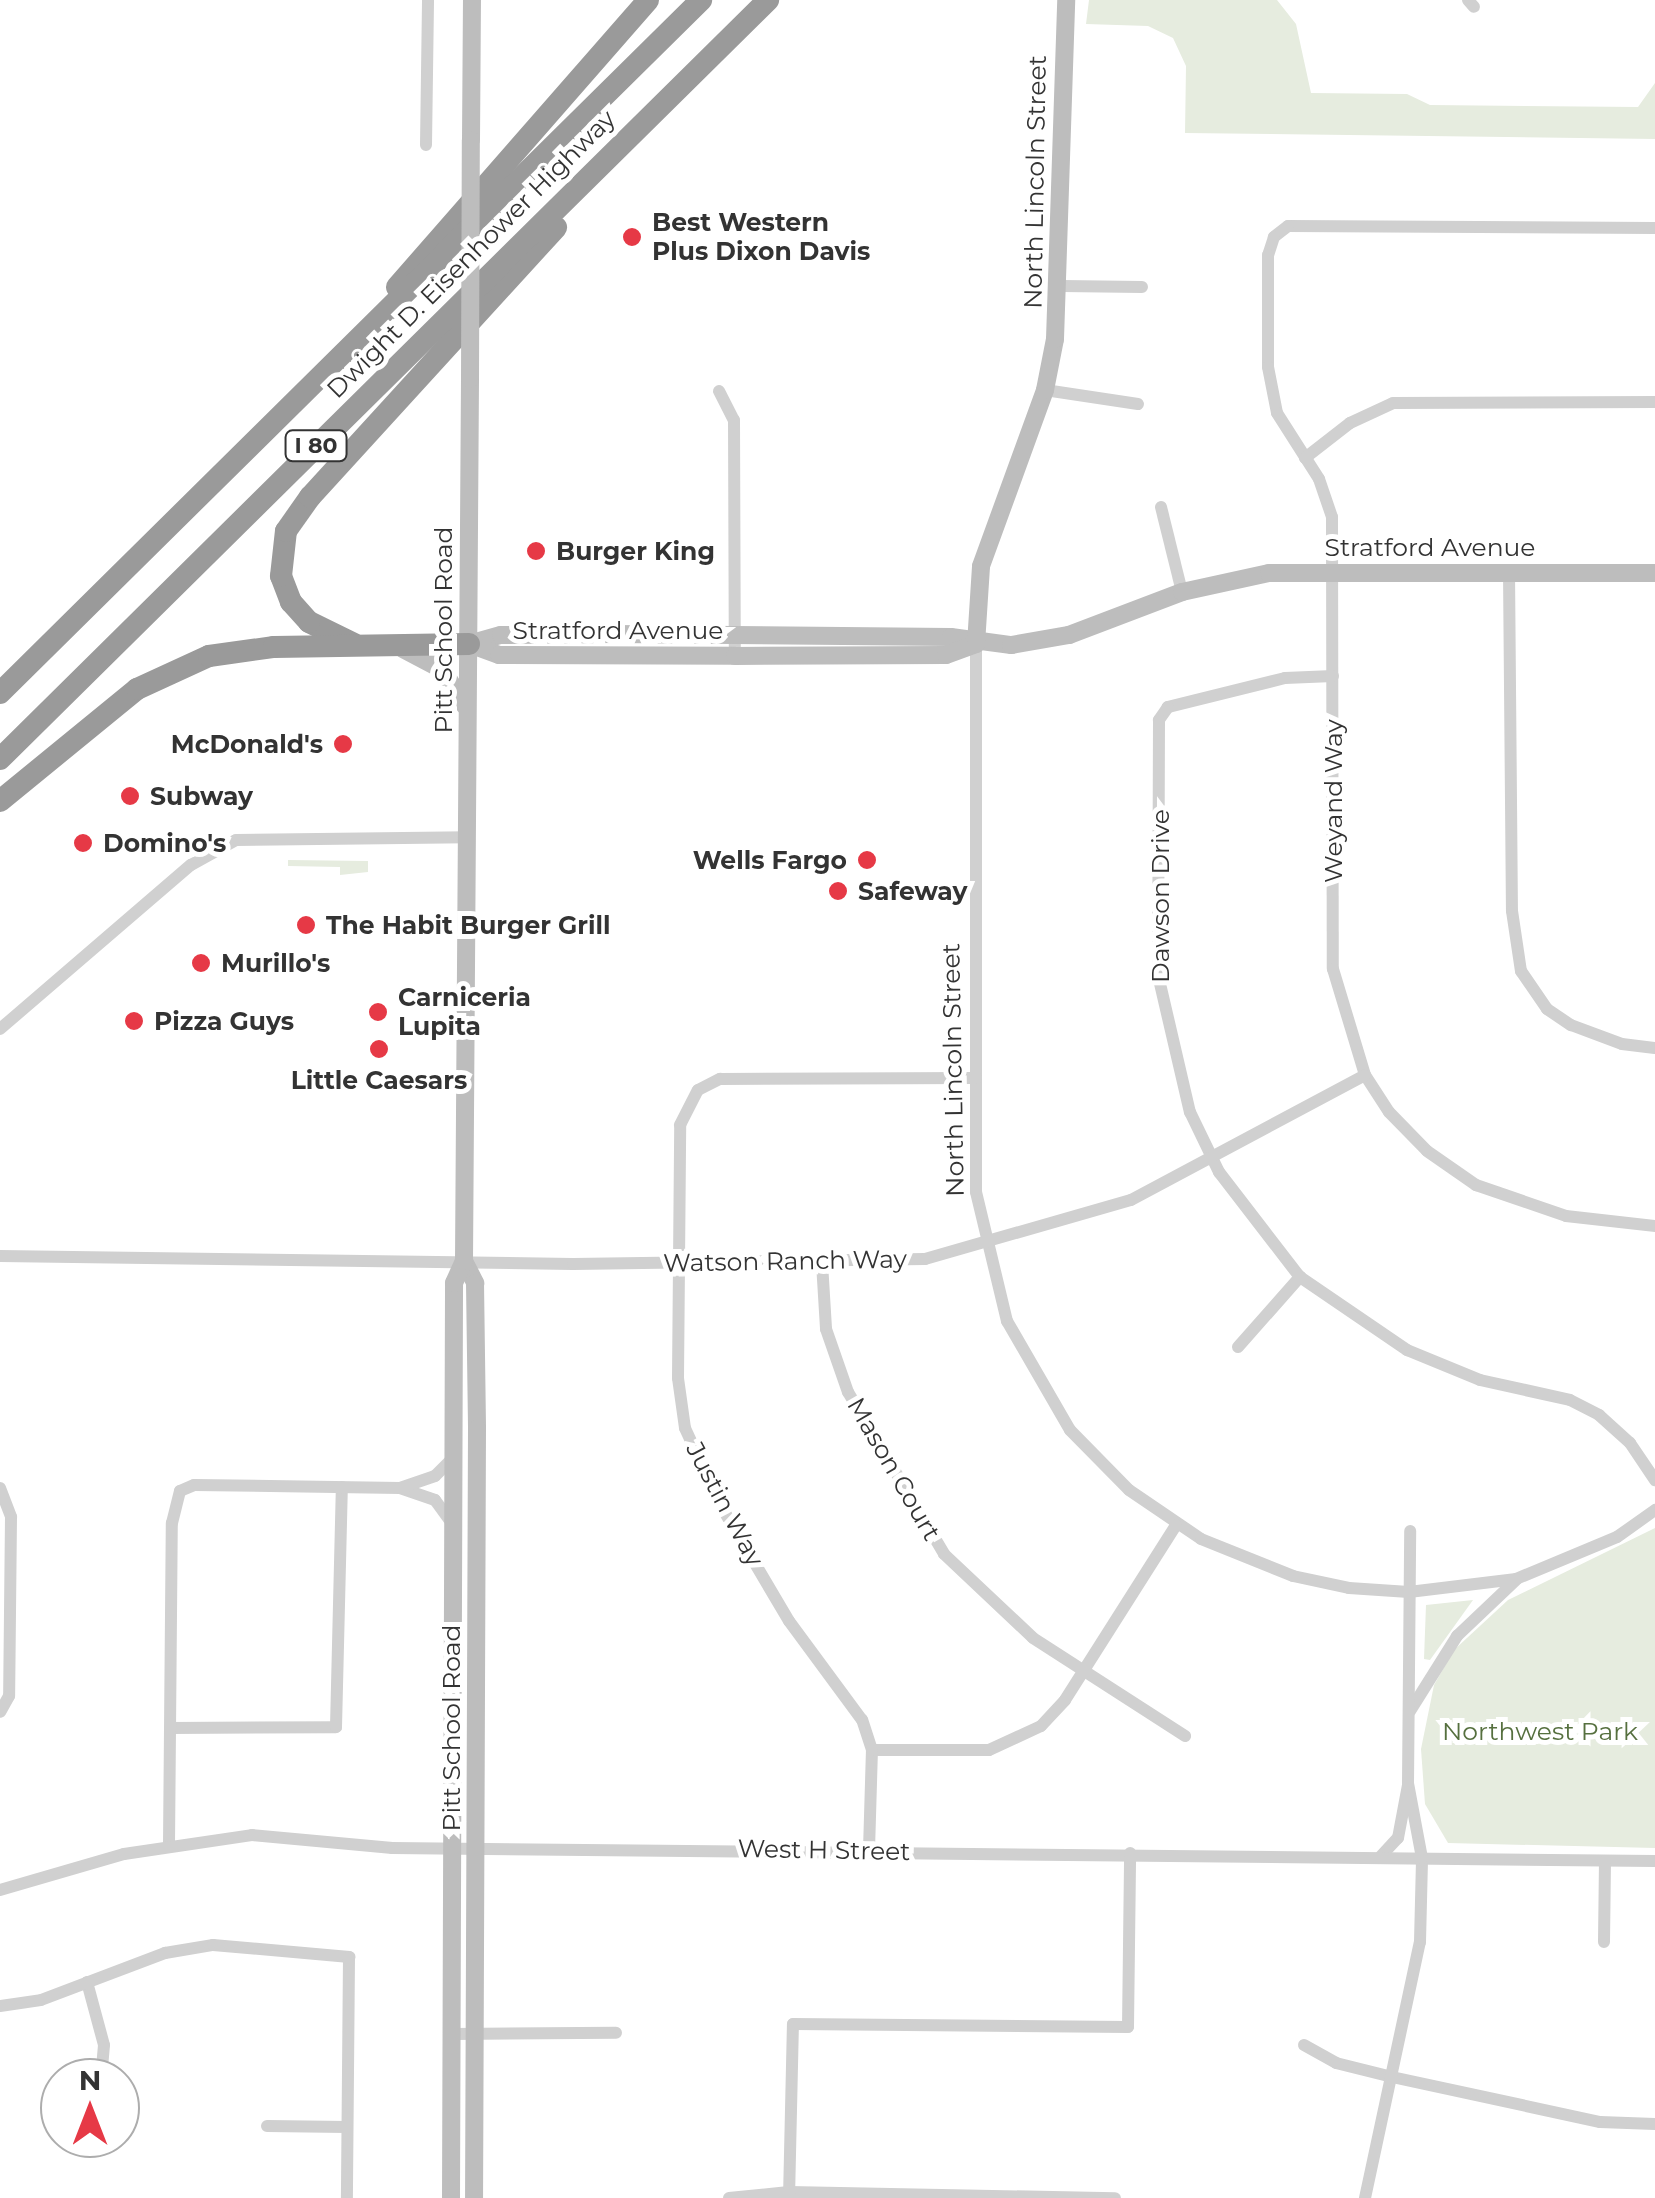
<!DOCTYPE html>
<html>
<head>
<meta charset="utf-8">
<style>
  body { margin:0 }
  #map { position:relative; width:1655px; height:2198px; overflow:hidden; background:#fff; font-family:Montserrat,sans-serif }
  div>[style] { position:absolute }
  .green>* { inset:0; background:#e6ecdf }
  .street>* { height:12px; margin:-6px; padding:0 6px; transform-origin:6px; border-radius:6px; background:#d0d0d0 }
  .secondary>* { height:18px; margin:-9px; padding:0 9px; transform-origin:9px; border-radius:9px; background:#bdbdbd }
  .highway>* { height:22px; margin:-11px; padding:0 11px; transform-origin:11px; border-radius:11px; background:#9a9a9a }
  .secondary-bridge>* { height:18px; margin:-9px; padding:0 9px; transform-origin:9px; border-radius:9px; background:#bdbdbd }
  .dots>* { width:28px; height:28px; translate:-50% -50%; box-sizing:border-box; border:5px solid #fff; border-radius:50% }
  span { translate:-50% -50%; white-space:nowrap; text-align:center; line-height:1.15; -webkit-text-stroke:10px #fff; paint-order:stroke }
  .shield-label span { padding:2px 8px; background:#fff; border:2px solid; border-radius:8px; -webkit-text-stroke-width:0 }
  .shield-label { font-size:22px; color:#333; font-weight:700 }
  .street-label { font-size:25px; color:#333 }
  .poi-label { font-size:25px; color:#333; font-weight:700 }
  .left { translate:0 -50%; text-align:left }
  .right { translate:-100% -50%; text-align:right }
  .park-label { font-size:25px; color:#56703f }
  .north { position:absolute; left:40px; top:2058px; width:100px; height:100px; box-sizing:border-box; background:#fff; border:2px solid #adadad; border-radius:50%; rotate:0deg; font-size:28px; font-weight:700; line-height:40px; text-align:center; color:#333 }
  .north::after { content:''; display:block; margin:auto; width:35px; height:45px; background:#e63946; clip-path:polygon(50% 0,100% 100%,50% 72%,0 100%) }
</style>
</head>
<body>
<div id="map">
  <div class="green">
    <div style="clip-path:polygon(1089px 0,1277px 0,1296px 24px,1311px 93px,1407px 94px,1430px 105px,1638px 107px,1655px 83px,1655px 139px,1185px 133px,1186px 66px,1173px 38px,1148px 26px,1086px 24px)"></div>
    <div style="clip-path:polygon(288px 860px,368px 861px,368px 872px,340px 875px,340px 867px,288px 866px)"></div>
    <div style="clip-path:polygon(1655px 1528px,1655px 1848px,1448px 1843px,1425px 1804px,1421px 1749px,1434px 1685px,1454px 1650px,1508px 1600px)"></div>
    <div style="clip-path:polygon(1473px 1600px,1430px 1660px,1424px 1659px,1426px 1605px)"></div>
  </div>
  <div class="street">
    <div style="left:1468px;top:0;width:9px;rotate:49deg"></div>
    <div style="left:426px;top:145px;width:145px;rotate:-89.2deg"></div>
    <div style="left:1655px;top:228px;width:367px;rotate:-179.7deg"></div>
    <div style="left:1288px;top:226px;width:18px;rotate:142deg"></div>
    <div style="left:1274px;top:237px;width:19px;rotate:108deg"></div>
    <div style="left:1268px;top:255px;width:112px;rotate:90deg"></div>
    <div style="left:1268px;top:367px;width:47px;rotate:78.9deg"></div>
    <div style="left:1277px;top:413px;width:78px;rotate:57.5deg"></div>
    <div style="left:1319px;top:479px;width:40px;rotate:71.1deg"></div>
    <div style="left:1332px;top:517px;width:452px;rotate:89.9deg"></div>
    <div style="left:1333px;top:969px;width:111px;rotate:73.2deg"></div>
    <div style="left:1365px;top:1075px;width:44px;rotate:57deg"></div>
    <div style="left:1389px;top:1112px;width:54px;rotate:45.7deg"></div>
    <div style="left:1427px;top:1151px;width:60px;rotate:34.8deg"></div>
    <div style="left:1476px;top:1185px;width:95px;rotate:19deg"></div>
    <div style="left:1566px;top:1216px;width:90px;rotate:6.4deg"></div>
    <div style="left:1062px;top:286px;width:80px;rotate:0.7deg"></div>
    <div style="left:1045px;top:390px;width:94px;rotate:8.6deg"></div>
    <div style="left:719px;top:391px;width:33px;rotate:63deg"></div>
    <div style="left:734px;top:420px;width:236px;rotate:89.8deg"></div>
    <div style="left:1305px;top:458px;width:57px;rotate:-37.9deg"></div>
    <div style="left:1350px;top:423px;width:47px;rotate:-24.9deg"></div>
    <div style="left:1393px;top:403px;width:262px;rotate:-0.2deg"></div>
    <div style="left:1161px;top:507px;width:88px;rotate:76.1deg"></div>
    <div style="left:1509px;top:572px;width:339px;rotate:89.5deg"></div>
    <div style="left:1512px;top:911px;width:61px;rotate:81.5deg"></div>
    <div style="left:1521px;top:971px;width:46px;rotate:55.6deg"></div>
    <div style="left:1547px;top:1009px;width:29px;rotate:34deg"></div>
    <div style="left:1571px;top:1025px;width:54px;rotate:20.4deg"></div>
    <div style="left:1622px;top:1044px;width:33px;rotate:7deg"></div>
    <div style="left:976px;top:644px;width:548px;rotate:90deg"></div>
    <div style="left:976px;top:1192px;width:133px;rotate:76.5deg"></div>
    <div style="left:1007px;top:1321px;width:126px;rotate:60deg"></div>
    <div style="left:1070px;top:1430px;width:84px;rotate:45.5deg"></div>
    <div style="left:1129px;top:1490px;width:87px;rotate:34.2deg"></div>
    <div style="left:1201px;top:1539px;width:99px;rotate:21.9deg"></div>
    <div style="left:1293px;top:1576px;width:57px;rotate:12.1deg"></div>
    <div style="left:1349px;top:1588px;width:60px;rotate:3.8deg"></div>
    <div style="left:1409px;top:1592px;width:108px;rotate:-6.9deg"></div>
    <div style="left:1516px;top:1579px;width:109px;rotate:-22.6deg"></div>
    <div style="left:1617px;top:1537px;width:47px;rotate:-35.4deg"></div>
    <div style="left:1333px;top:676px;width:48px;rotate:177.6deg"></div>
    <div style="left:1285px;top:678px;width:121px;rotate:166.1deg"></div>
    <div style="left:1168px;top:707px;width:16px;rotate:125deg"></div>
    <div style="left:1159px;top:720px;width:255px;rotate:90.2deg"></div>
    <div style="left:1158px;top:975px;width:141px;rotate:76.9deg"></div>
    <div style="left:1190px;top:1112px;width:67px;rotate:64.2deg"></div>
    <div style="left:1219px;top:1172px;width:133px;rotate:52.4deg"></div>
    <div style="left:1300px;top:1277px;width:130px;rotate:34.3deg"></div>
    <div style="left:1407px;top:1350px;width:79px;rotate:22.3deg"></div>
    <div style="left:1480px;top:1380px;width:92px;rotate:12.5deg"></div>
    <div style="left:1570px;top:1400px;width:33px;rotate:27deg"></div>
    <div style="left:1599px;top:1415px;width:42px;rotate:42.1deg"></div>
    <div style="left:1630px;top:1443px;width:45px;rotate:56deg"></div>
    <div style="left:0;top:1029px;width:252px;rotate:-40.7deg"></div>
    <div style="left:191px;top:865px;width:51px;rotate:-29.1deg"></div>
    <div style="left:236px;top:840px;width:231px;rotate:-0.7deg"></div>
    <div style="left:0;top:1256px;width:573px;rotate:0.8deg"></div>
    <div style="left:573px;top:1264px;width:352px;rotate:-0.8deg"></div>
    <div style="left:925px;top:1259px;width:214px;rotate:-16deg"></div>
    <div style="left:1131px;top:1200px;width:265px;rotate:-28.1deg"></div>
    <div style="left:822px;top:1263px;width:66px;rotate:86.5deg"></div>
    <div style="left:826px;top:1329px;width:67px;rotate:70.8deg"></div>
    <div style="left:848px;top:1392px;width:188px;rotate:59.3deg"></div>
    <div style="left:944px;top:1554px;width:122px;rotate:43.3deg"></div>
    <div style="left:1033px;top:1638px;width:181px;rotate:32.8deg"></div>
    <div style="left:1238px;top:1347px;width:94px;rotate:-48.5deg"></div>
    <div style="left:0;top:1488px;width:31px;rotate:69deg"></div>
    <div style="left:11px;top:1517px;width:179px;rotate:90.6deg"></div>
    <div style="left:9px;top:1696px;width:18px;rotate:119deg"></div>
    <div style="left:400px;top:1488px;width:37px;rotate:19deg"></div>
    <div style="left:435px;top:1500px;width:29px;rotate:54deg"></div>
    <div style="left:1410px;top:1711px;width:89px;rotate:-57.9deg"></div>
    <div style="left:1457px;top:1636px;width:81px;rotate:-43.5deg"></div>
    <div style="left:170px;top:1728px;width:166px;rotate:-0.3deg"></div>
    <div style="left:336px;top:1727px;width:240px;rotate:-88.6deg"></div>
    <div style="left:872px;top:1750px;width:117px"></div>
    <div style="left:989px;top:1750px;width:57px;rotate:-24.8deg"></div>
    <div style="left:1041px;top:1726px;width:35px;rotate:-47deg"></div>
    <div style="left:1065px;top:1700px;width:207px;rotate:-57.6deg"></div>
    <div style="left:169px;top:1844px;width:321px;rotate:-89.5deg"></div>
    <div style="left:172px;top:1523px;width:33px;rotate:-76deg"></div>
    <div style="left:180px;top:1491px;width:15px;rotate:-23deg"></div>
    <div style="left:194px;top:1485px;width:206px;rotate:0.8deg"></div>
    <div style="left:400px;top:1488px;width:37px;rotate:-19deg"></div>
    <div style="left:435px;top:1476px;width:24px;rotate:-45deg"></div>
    <div style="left:869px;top:1850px;width:100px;rotate:-88.3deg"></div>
    <div style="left:872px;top:1750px;width:32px;rotate:-108deg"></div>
    <div style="left:862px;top:1720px;width:123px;rotate:-126.4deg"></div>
    <div style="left:789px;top:1621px;width:134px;rotate:-120.6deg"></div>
    <div style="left:721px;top:1506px;width:86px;rotate:-114.8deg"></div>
    <div style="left:685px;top:1428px;width:50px;rotate:-98deg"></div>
    <div style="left:678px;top:1378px;width:253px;rotate:-89.5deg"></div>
    <div style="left:680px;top:1125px;width:39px;rotate:-63deg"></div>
    <div style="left:698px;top:1090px;width:25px;rotate:-27deg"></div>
    <div style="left:720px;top:1079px;width:256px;rotate:-0.2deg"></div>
    <div style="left:1381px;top:1856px;width:25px;rotate:-47deg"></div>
    <div style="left:1398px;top:1838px;width:54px;rotate:-79.3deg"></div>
    <div style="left:0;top:1890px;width:129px;rotate:-16.2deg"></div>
    <div style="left:124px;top:1854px;width:129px;rotate:-8.4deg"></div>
    <div style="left:252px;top:1835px;width:141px;rotate:5.3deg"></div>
    <div style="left:392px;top:1848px;width:1263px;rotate:0.59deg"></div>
    <div style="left:1604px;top:1942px;width:81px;rotate:-89.3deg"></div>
    <div style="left:87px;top:1982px;width:65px;rotate:74.9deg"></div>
    <div style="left:104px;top:2045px;width:33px;rotate:95deg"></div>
    <div style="left:0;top:2006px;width:41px;rotate:-8.3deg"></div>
    <div style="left:41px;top:2000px;width:133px;rotate:-20.8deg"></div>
    <div style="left:165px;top:1953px;width:49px;rotate:-9.5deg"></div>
    <div style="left:213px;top:1945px;width:137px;rotate:5deg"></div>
    <div style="left:349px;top:1957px;width:241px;rotate:90.5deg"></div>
    <div style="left:453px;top:2034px;width:163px;rotate:-0.4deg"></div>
    <div style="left:1304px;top:2045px;width:37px;rotate:29deg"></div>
    <div style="left:1336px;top:2063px;width:58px;rotate:14deg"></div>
    <div style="left:1392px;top:2077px;width:213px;rotate:12.2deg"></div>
    <div style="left:1600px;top:2122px;width:55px;rotate:2.1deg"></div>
    <div style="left:267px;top:2126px;width:80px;rotate:0.7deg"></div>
    <div style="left:729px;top:2198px;width:60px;rotate:-5.7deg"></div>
    <div style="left:789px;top:2192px;width:326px;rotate:1.1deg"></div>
    <div style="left:789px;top:2198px;width:174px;rotate:-88.7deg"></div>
    <div style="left:793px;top:2024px;width:335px;rotate:0.5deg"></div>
    <div style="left:1128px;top:2027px;width:174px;rotate:-89.3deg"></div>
    <div style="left:1365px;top:2198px;width:262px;rotate:-77.9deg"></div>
    <div style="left:1420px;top:1942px;width:84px;rotate:-88.6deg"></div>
    <div style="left:1422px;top:1858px;width:76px;rotate:-100.6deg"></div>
    <div style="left:1408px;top:1783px;width:252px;rotate:-89.5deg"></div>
  </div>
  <div class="secondary">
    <div style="left:471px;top:140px;width:140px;rotate:-89.6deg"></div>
    <div style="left:469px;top:644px;width:33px;rotate:-16deg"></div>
    <div style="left:501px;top:635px;width:112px;rotate:-0.5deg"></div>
    <div style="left:613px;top:634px;width:338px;rotate:0.5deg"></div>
    <div style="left:951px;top:637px;width:61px;rotate:7.6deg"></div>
    <div style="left:1011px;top:645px;width:59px;rotate:-9.8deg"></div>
    <div style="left:1069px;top:635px;width:121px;rotate:-20.8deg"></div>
    <div style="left:1182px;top:592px;width:89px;rotate:-12.3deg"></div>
    <div style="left:1269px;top:573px;width:386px"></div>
    <div style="left:469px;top:644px;width:32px;rotate:20deg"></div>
    <div style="left:499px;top:655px;width:236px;rotate:0.2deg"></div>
    <div style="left:735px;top:656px;width:211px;rotate:-0.3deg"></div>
    <div style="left:946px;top:655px;width:32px;rotate:-20deg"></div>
    <div style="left:976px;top:644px;width:78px;rotate:-86.3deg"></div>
    <div style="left:981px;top:566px;width:187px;rotate:-70deg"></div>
    <div style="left:1045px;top:390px;width:52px;rotate:-78.9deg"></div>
    <div style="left:1055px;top:339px;width:339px;rotate:-88.1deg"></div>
    <div style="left:403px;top:649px;width:45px;rotate:27.7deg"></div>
    <div style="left:443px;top:670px;width:42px;rotate:58.6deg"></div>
    <div style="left:464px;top:1261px;width:25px;rotate:63deg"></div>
    <div style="left:475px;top:1283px;width:146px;rotate:89.2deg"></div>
    <div style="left:477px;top:1429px;width:769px;rotate:90.22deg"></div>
    <div style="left:451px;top:2198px;width:915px;rotate:-89.81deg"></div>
    <div style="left:454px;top:1283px;width:24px;rotate:-66deg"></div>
    <div style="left:464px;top:1261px;width:882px;rotate:-89.61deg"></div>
  </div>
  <div class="highway">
    <div style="left:397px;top:287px;width:381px;rotate:-48.8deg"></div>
    <div style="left:354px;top:644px;width:50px;rotate:-153.9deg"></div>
    <div style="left:309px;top:622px;width:27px;rotate:-132deg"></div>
    <div style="left:291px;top:602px;width:28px;rotate:-111deg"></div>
    <div style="left:281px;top:576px;width:45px;rotate:-83.7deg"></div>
    <div style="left:286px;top:531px;width:42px;rotate:-54.8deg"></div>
    <div style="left:310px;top:497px;width:365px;rotate:-47.6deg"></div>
    <div style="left:0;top:693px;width:986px;rotate:-44.67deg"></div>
    <div style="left:0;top:759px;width:1080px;rotate:-44.66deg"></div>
    <div style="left:0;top:801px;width:177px;rotate:-39.3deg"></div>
    <div style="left:137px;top:689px;width:79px;rotate:-24.6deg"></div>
    <div style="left:209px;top:656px;width:66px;rotate:-7.9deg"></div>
    <div style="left:274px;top:647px;width:195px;rotate:-0.9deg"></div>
  </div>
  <div class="secondary-bridge">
    <div style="left:470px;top:379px;width:239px;rotate:-89.8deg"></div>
  </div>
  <div class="dots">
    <div style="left:632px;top:237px;background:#e63946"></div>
    <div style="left:536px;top:551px;background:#e63946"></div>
    <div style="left:343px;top:744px;background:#e63946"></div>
    <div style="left:130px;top:796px;background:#e63946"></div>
    <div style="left:83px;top:843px;background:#e63946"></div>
    <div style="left:867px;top:860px;background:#e63946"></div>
    <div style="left:838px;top:891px;background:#e63946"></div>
    <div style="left:306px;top:925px;background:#e63946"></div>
    <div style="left:201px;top:963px;background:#e63946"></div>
    <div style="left:378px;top:1012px;background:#e63946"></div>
    <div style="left:134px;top:1021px;background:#e63946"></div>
    <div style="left:379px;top:1049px;background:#e63946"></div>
  </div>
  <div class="shield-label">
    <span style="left:316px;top:446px">I 80</span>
  </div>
  <div class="street-label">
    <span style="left:1035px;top:182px;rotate:-89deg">North Lincoln Street</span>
    <span style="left:471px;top:254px;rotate:-45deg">Dwight D. Eisenhower Highway</span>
    <span style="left:1430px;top:547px">Stratford Avenue</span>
    <span style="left:443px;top:630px;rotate:-90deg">Pitt School Road</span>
    <span style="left:618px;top:630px">Stratford Avenue</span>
    <span style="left:1333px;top:801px;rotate:-90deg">Weyand Way</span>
    <span style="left:1160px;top:896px;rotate:-90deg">Dawson Drive</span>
    <span style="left:953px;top:1070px;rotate:-91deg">North Lincoln Street</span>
    <span style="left:785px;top:1261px;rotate:-1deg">Watson Ranch Way</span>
    <span style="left:894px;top:1469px;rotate:60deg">Mason Court</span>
    <span style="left:725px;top:1504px;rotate:62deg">Justin Way</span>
    <span style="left:451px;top:1728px;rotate:-90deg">Pitt School Road</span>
    <span style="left:824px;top:1850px;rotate:1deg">West H Street</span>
  </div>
  <div class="poi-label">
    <span class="left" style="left:652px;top:237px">Best Western<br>Plus Dixon Davis</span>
    <span class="left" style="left:556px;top:551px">Burger King</span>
    <span class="right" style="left:323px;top:744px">McDonald's</span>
    <span class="left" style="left:150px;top:796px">Subway</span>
    <span class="left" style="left:103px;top:843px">Domino's</span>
    <span class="right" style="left:847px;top:860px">Wells Fargo</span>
    <span class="left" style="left:858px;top:891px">Safeway</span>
    <span class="left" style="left:326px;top:925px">The Habit Burger Grill</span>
    <span class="left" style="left:221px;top:963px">Murillo's</span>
    <span class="left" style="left:398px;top:1012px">Carniceria<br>Lupita</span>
    <span class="left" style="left:154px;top:1021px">Pizza Guys</span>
    <span style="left:379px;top:1080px">Little Caesars</span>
  </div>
  <div class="park-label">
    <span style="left:1540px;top:1731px">Northwest Park</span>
  </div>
  <div class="north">N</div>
</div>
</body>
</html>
